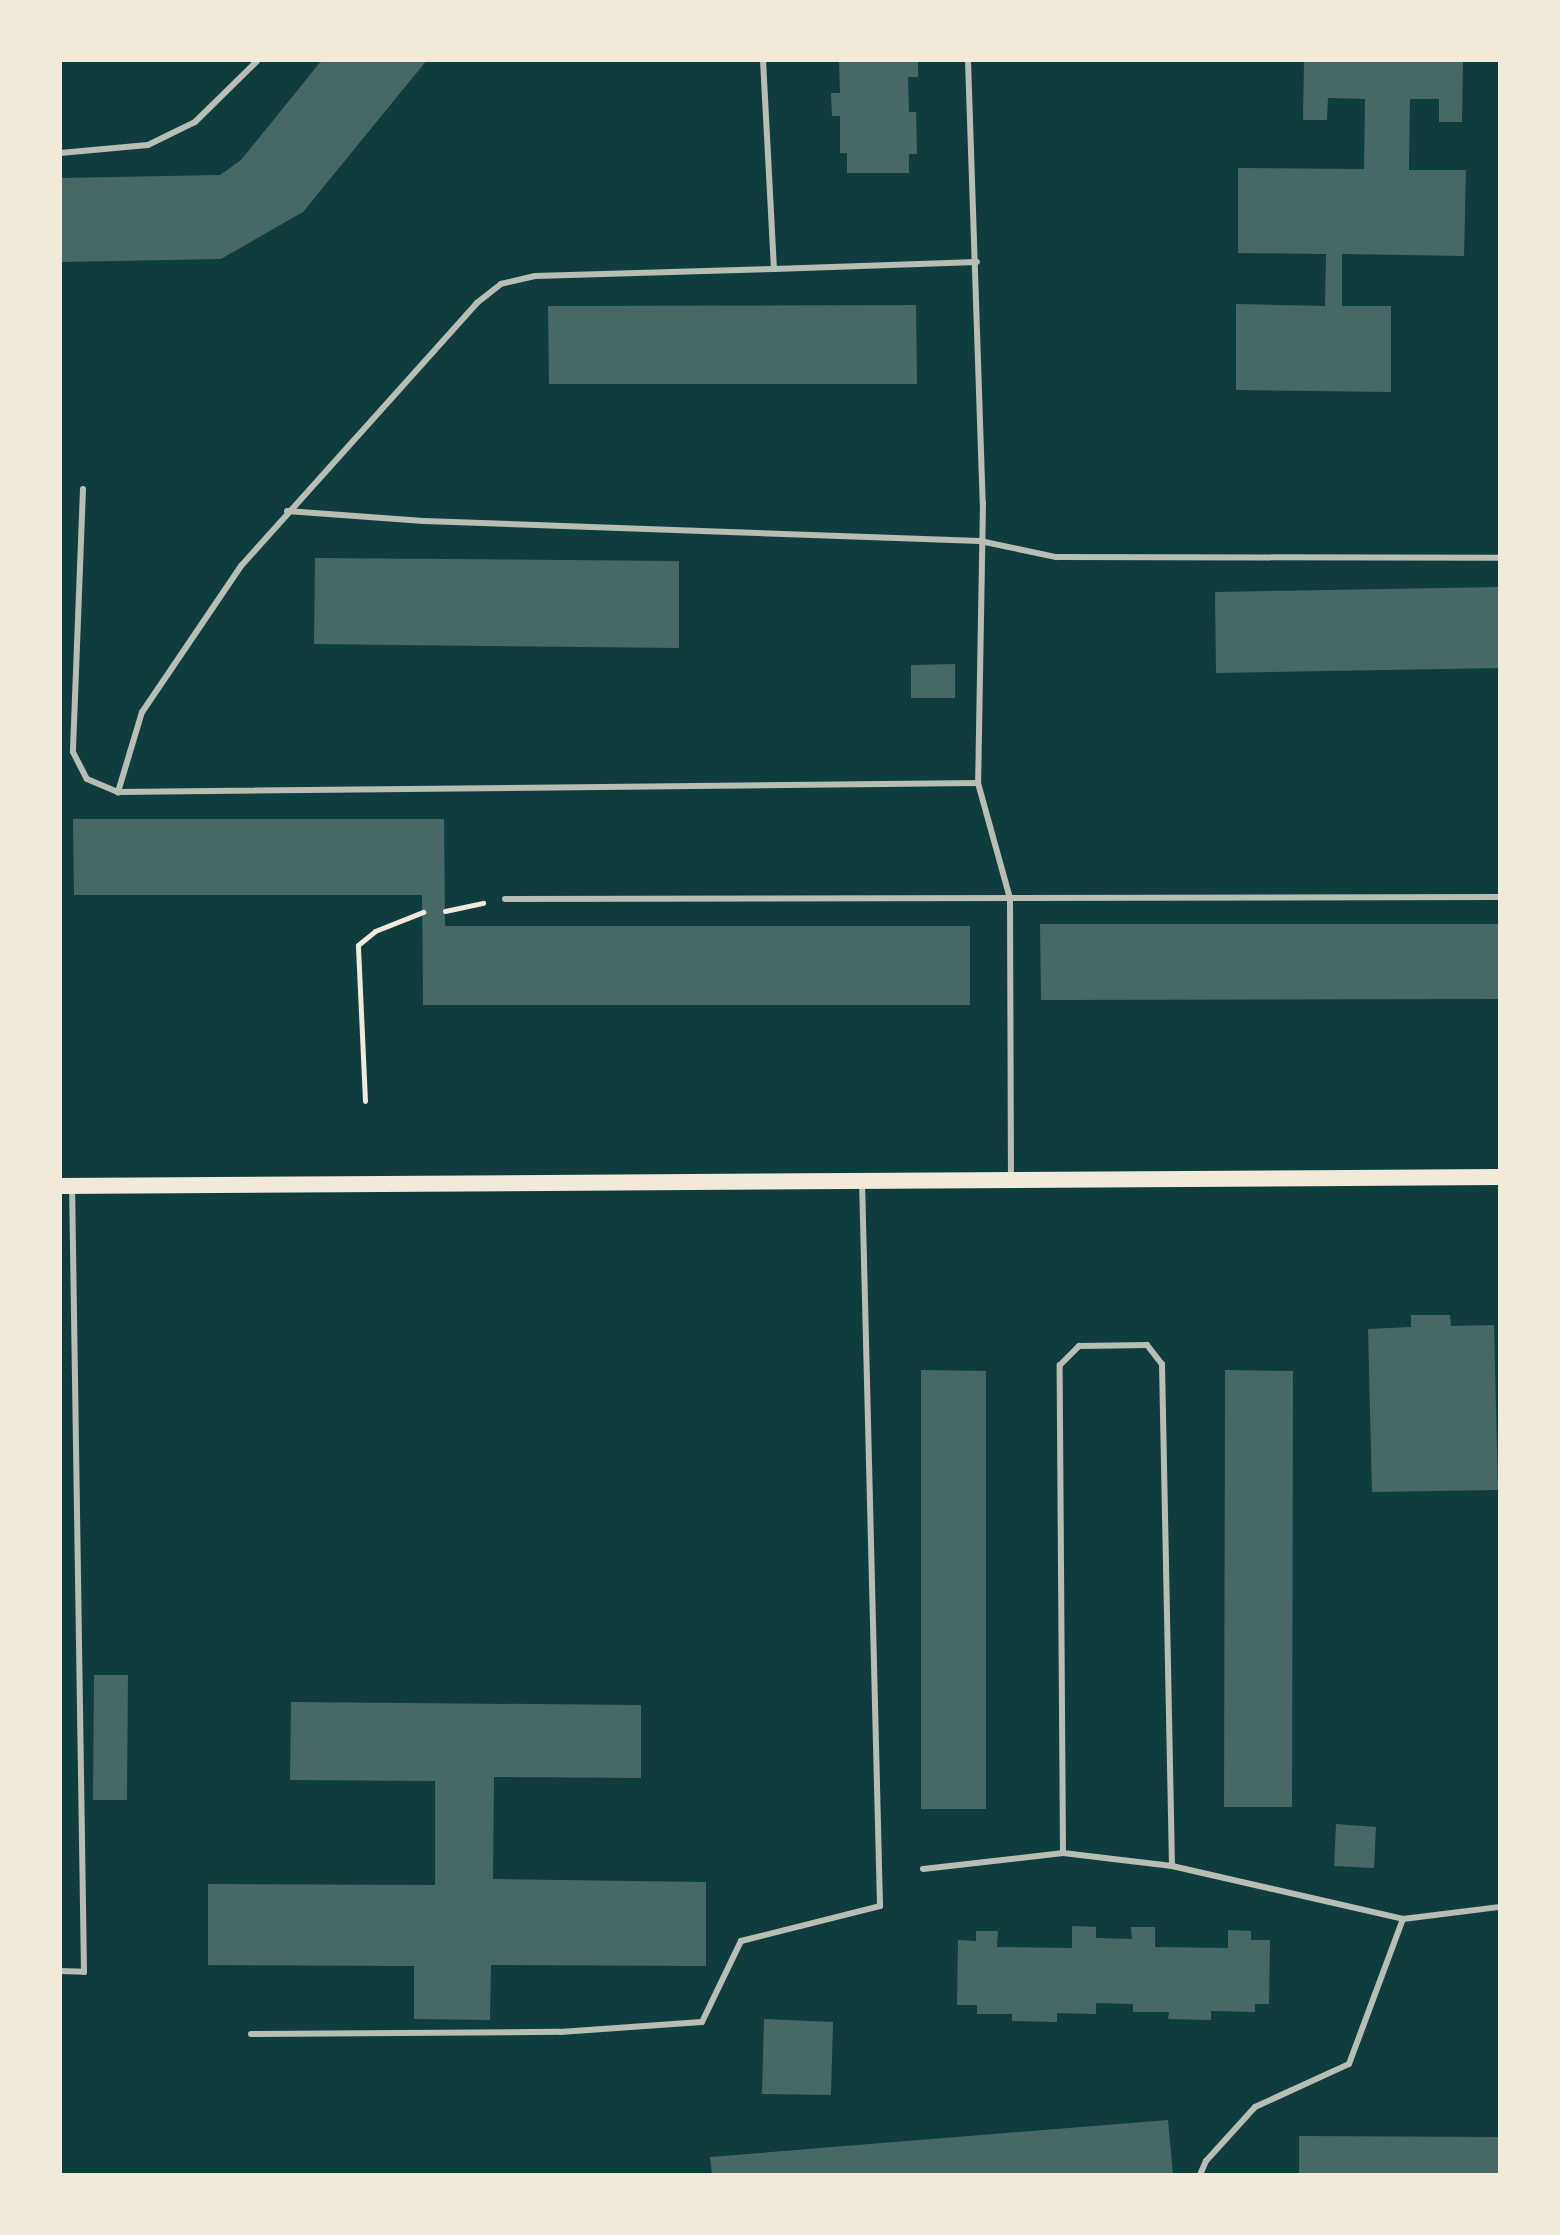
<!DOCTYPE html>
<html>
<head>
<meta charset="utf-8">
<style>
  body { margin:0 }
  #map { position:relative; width:1560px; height:2235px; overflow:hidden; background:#0f3d3e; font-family:"Source Sans 3",sans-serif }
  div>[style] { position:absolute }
  .building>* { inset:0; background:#486865 }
  .path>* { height:5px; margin:-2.5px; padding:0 2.5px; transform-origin:2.5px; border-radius:2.5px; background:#f1e9da }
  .service>* { height:6px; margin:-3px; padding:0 3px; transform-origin:3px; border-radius:3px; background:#b8beb3 }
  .secondary>* { height:16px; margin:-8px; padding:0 8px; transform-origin:8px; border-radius:8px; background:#f1e9da }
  span { translate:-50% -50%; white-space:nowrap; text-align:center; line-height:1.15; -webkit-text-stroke:6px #f1e9da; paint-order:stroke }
  .frame { position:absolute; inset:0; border:62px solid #f1e9da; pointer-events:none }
</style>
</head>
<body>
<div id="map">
  <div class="building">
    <div style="clip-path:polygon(322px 60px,427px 60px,303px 212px,221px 259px,60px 262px,60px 178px,220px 175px,241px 160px)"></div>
    <div style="clip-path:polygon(839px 60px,918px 60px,918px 77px,908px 77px,909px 112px,916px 112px,917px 154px,909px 154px,909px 173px,847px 173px,847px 153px,840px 153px,840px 116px,832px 116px,831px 93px,840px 93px)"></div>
    <div style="clip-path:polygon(1304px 60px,1463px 60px,1462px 122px,1439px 122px,1439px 99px,1410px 99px,1409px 170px,1466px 170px,1464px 256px,1342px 254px,1342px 306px,1391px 306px,1391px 392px,1236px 390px,1236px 304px,1325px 306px,1326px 254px,1238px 253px,1238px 168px,1364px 169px,1365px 99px,1328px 98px,1327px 120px,1303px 120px)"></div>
    <div style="clip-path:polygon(916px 305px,917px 384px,549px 384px,548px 306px)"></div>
    <div style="clip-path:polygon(315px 558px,679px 561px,679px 648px,314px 644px)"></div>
    <div style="clip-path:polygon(1500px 587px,1500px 668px,1216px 673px,1215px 592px)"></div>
    <div style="clip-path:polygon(955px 664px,955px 698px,911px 698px,911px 665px)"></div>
    <div style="clip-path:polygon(73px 819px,444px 819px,445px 926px,970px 926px,970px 1005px,423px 1005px,422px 895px,74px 895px)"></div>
    <div style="clip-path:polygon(1040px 924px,1500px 924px,1500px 999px,1041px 1000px)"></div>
    <div style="clip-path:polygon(1411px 1315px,1450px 1315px,1451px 1326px,1494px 1325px,1498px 1490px,1372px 1492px,1368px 1329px,1411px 1327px)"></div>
    <div style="clip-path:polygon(921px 1370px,986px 1371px,986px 1809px,921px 1809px)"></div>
    <div style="clip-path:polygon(1225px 1370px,1293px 1371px,1292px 1807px,1224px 1807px)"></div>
    <div style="clip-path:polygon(94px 1675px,128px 1675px,127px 1800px,93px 1800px)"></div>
    <div style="clip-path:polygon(291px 1702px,641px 1705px,641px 1778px,494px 1777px,493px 1879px,706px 1882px,706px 1966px,491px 1965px,490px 2020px,414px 2019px,414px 1966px,208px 1965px,208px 1884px,435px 1885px,435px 1781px,290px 1780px)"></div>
    <div style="clip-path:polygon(1336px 1824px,1376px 1827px,1374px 1868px,1334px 1866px)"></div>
    <div style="clip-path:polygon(1072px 1926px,1096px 1927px,1096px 1938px,1132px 1939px,1131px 1927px,1155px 1927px,1155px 1947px,1228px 1948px,1228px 1930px,1251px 1931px,1251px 1940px,1270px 1940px,1269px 2004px,1255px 2004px,1255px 2012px,1211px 2011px,1211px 2020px,1168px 2019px,1169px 2012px,1133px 2012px,1133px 2004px,1096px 2003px,1096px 2014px,1057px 2013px,1057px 2022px,1012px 2021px,1012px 2014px,977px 2014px,977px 2005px,957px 2005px,958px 1940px,976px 1941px,976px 1931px,998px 1931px,997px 1947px,1072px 1948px)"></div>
    <div style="clip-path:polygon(764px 2019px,833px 2022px,831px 2095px,762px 2094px)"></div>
    <div style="clip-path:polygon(1168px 2120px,1173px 2175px,712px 2175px,710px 2157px)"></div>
    <div style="clip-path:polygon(1299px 2136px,1500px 2137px,1500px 2175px,1299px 2175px)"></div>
  </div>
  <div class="path">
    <div style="left:445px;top:911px;width:39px;rotate:-12deg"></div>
    <div style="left:365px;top:1101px;width:156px;rotate:-92.6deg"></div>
    <div style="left:358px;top:945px;width:22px;rotate:-39deg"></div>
    <div style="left:375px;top:931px;width:52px;rotate:-21.6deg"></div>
  </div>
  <div class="service">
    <div style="left:763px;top:60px;width:209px;rotate:87deg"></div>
    <div style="left:774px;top:269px;width:203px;rotate:-2deg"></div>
    <div style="left:968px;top:60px;width:443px;rotate:88.1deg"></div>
    <div style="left:983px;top:503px;width:280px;rotate:91deg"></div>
    <div style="left:978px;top:783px;width:119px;rotate:74.5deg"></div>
    <div style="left:1010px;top:898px;width:278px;rotate:89.8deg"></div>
    <div style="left:60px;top:153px;width:88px;rotate:-5.2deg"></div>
    <div style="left:148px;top:145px;width:52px;rotate:-26.1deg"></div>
    <div style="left:195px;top:122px;width:88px;rotate:-44.5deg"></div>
    <div style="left:774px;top:269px;width:239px;rotate:178.3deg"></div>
    <div style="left:535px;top:276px;width:35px;rotate:167deg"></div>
    <div style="left:501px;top:284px;width:31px;rotate:142deg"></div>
    <div style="left:477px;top:303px;width:353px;rotate:131.9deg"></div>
    <div style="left:241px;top:566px;width:176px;rotate:124.1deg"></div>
    <div style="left:142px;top:712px;width:84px;rotate:106.7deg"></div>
    <div style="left:118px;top:792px;width:860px;rotate:-0.6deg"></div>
    <div style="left:83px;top:489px;width:263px;rotate:92.2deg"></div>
    <div style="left:73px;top:752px;width:30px;rotate:63deg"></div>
    <div style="left:87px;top:779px;width:34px;rotate:23deg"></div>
    <div style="left:287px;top:511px;width:137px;rotate:4.2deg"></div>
    <div style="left:424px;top:521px;width:556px;rotate:2.06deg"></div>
    <div style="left:980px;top:541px;width:78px;rotate:11.9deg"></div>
    <div style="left:1056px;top:557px;width:444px;rotate:0.1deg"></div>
    <div style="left:505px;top:899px;width:995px;rotate:-0.12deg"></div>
    <div style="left:1063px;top:1853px;width:488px;rotate:-90.4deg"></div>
    <div style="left:1060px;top:1365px;width:27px;rotate:-45deg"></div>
    <div style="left:1079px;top:1346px;width:68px;rotate:-0.8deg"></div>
    <div style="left:1147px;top:1345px;width:24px;rotate:52deg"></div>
    <div style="left:1162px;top:1364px;width:502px;rotate:88.86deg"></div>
    <div style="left:923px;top:1869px;width:141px;rotate:-6.5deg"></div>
    <div style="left:1063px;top:1853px;width:110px;rotate:6.8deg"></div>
    <div style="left:1172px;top:1866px;width:237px;rotate:12.9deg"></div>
    <div style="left:60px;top:1971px;width:24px;rotate:2deg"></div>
    <div style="left:84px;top:1972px;width:786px;rotate:-90.87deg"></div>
    <div style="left:251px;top:2034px;width:309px;rotate:-0.4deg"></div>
    <div style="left:560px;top:2032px;width:142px;rotate:-4deg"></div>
    <div style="left:702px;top:2022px;width:90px;rotate:-64.3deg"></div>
    <div style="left:741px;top:1941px;width:143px;rotate:-14.1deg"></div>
    <div style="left:880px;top:1906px;width:724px;rotate:-91.42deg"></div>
    <div style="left:1200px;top:2175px;width:15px;rotate:-67deg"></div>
    <div style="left:1206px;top:2161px;width:73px;rotate:-47.8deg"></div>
    <div style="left:1255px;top:2107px;width:103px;rotate:-24.6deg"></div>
    <div style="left:1349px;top:2064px;width:155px;rotate:-69.6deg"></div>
    <div style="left:1403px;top:1919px;width:98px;rotate:-7.1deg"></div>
  </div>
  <div class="secondary">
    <div style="left:60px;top:1186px;width:1440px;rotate:-0.36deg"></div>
  </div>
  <div class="frame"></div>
</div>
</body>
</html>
